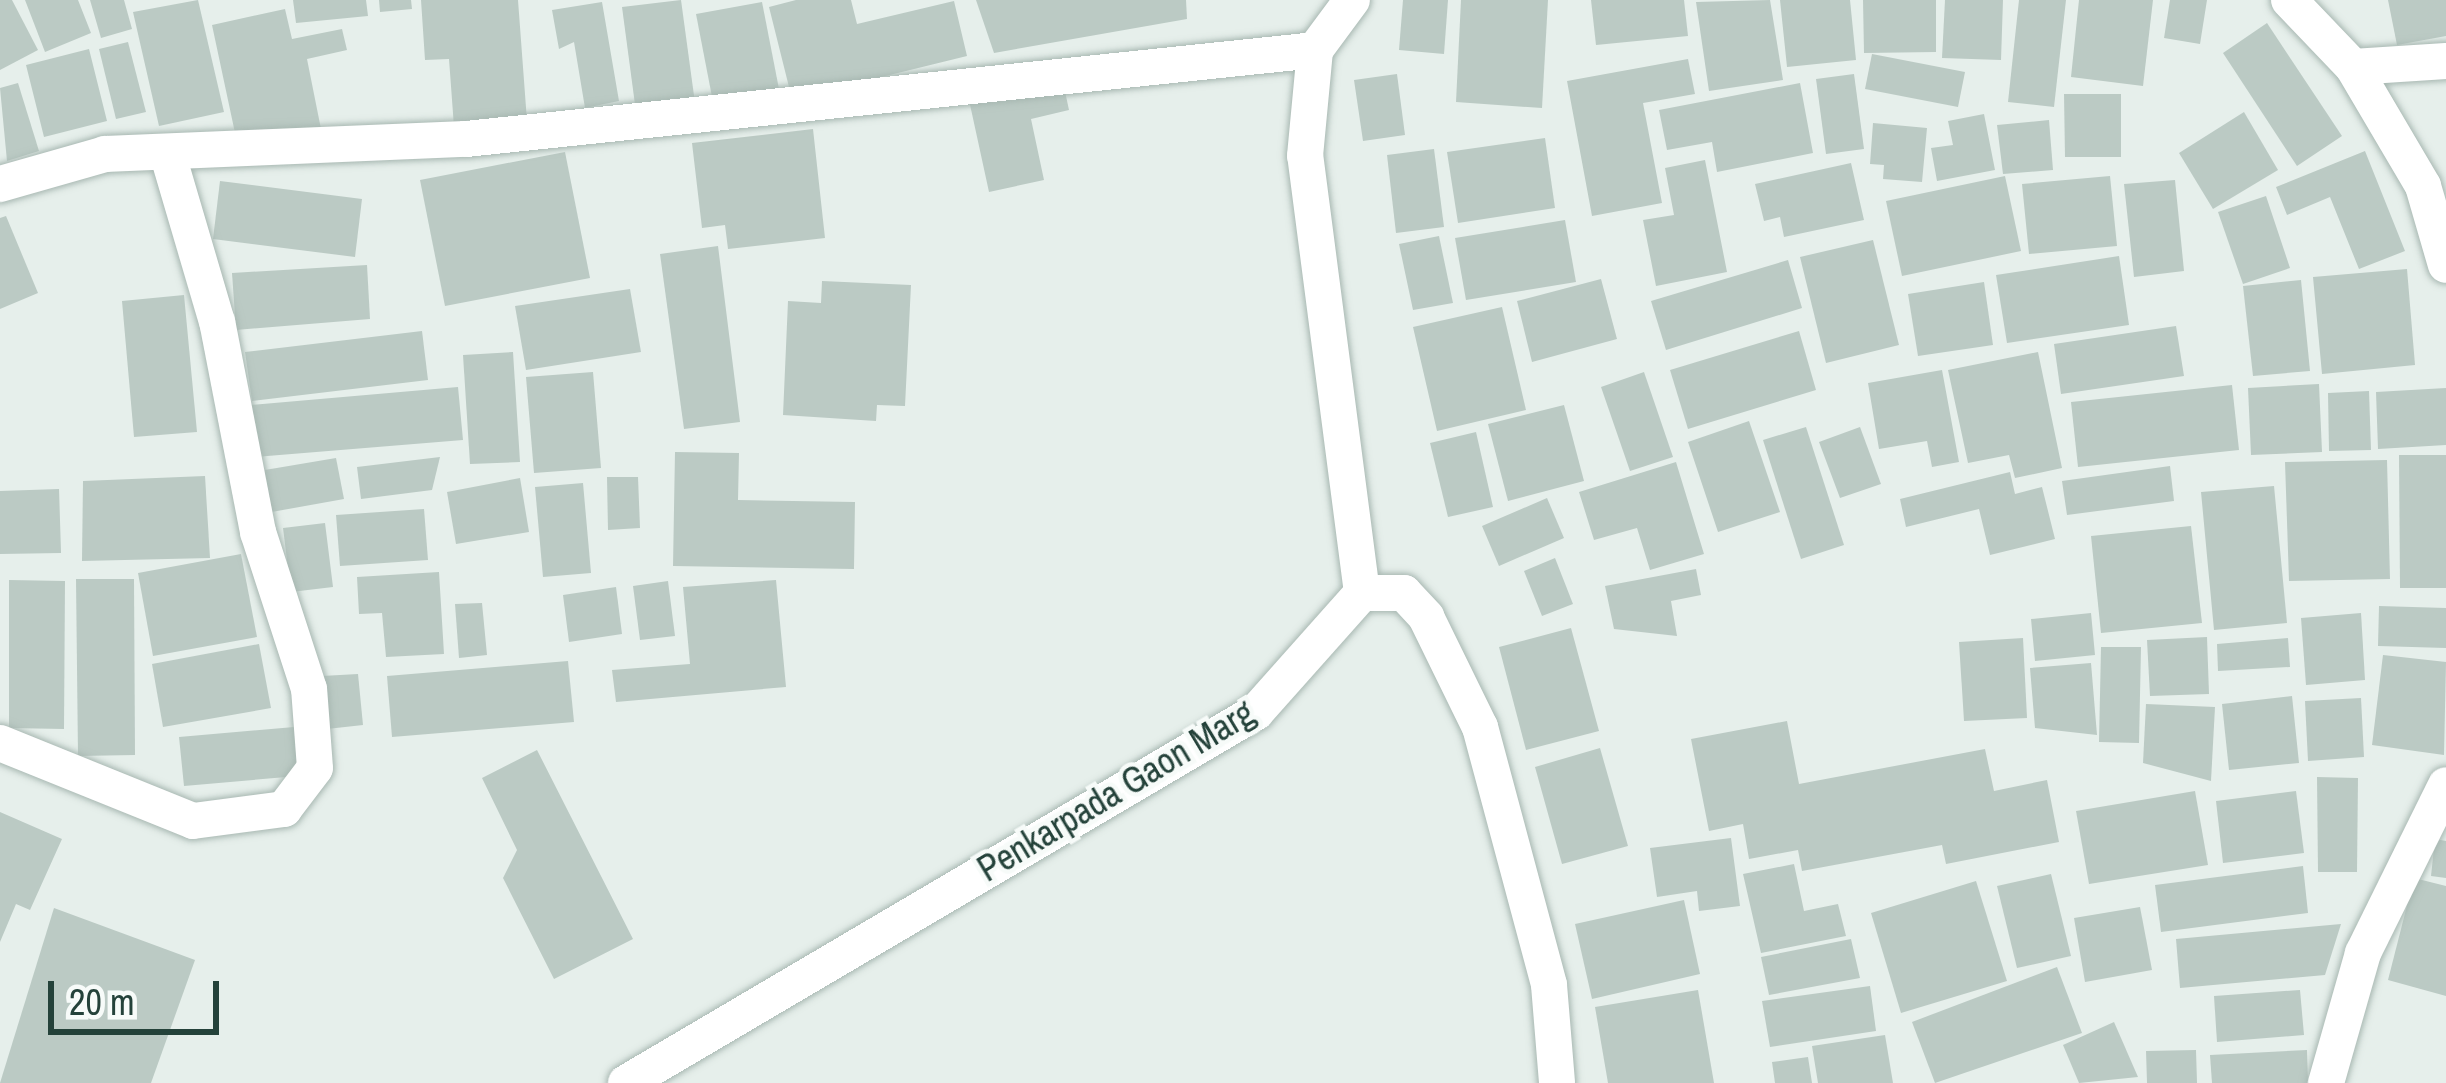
<!DOCTYPE html>
<html>
<head>
<meta charset="utf-8">
<style>
  body { margin:0 }
  #map { position:relative; width:2446px; height:1083px; overflow:hidden; background:#e6efeb; font-family:"Archivo Narrow",sans-serif }
  div>[style] { position:absolute }
  .building>* { inset:0; background:#bbcac4 }
  .roads { filter:drop-shadow(0 0 3px #a8b8b2) drop-shadow(0 0 3px #a8b8b2) }
  .street>* { height:36px; margin:-18px; padding:0 18px; transform-origin:18px; border-radius:18px; background:#fff }
  .secondary>* { height:36px; margin:-18px; padding:0 18px; transform-origin:18px; border-radius:18px; background:#fff }
  span { translate:-50% -50%; white-space:nowrap; text-align:center; line-height:1.15; -webkit-text-stroke:9px #f7fbf9; paint-order:stroke }
  .street-label { font-size:36px; color:#24423a }
  .scale { position:absolute; left:48px; top:981px; width:171px; height:54px; box-sizing:border-box; border:6px solid #24423a; border-top:0; padding-left:15px; font-size:36px; line-height:42px; white-space:nowrap; color:#24423a; -webkit-text-stroke:9px #f7fbf9; paint-order:stroke }
</style>
</head>
<body>
<div id="map">
  <div class="building">
    <div style="clip-path:polygon(0 0,12px 0,38px 50px,0 70px)"></div>
    <div style="clip-path:polygon(25px 0,78px 0,91px 33px,45px 52px)"></div>
    <div style="clip-path:polygon(90px 0,124px 0,132px 29px,101px 38px)"></div>
    <div style="clip-path:polygon(198px 0,224px 112px,159px 126px,133px 12px)"></div>
    <div style="clip-path:polygon(293px 0,366px 0,368px 16px,296px 23px)"></div>
    <div style="clip-path:polygon(379px 0,411px 0,412px 9px,380px 12px)"></div>
    <div style="clip-path:polygon(421px 0,518px 0,527px 121px,454px 127px,449px 59px,425px 60px)"></div>
    <div style="clip-path:polygon(681px 0,695px 103px,636px 112px,622px 7px)"></div>
    <div style="clip-path:polygon(796px 0,851px 0,857px 24px,954px 1px,967px 56px,792px 99px,769px 7px)"></div>
    <div style="clip-path:polygon(976px 0,1186px 0,1187px 19px,994px 53px)"></div>
    <div style="clip-path:polygon(1403px 0,1448px 0,1444px 54px,1399px 50px)"></div>
    <div style="clip-path:polygon(1461px 0,1548px 0,1542px 108px,1456px 102px)"></div>
    <div style="clip-path:polygon(1591px 0,1684px 0,1688px 36px,1596px 45px)"></div>
    <div style="clip-path:polygon(1770px 0,1783px 80px,1709px 91px,1696px 2px)"></div>
    <div style="clip-path:polygon(1780px 0,1850px 0,1856px 60px,1787px 67px)"></div>
    <div style="clip-path:polygon(1863px 0,1936px 0,1936px 52px,1864px 53px)"></div>
    <div style="clip-path:polygon(1945px 0,2003px 0,2001px 60px,1942px 58px)"></div>
    <div style="clip-path:polygon(2019px 0,2066px 0,2054px 107px,2008px 102px)"></div>
    <div style="clip-path:polygon(2079px 0,2153px 0,2143px 86px,2071px 77px)"></div>
    <div style="clip-path:polygon(2170px 0,2207px 0,2200px 44px,2164px 38px)"></div>
    <div style="clip-path:polygon(2388px 0,2446px 0,2446px 36px,2397px 45px)"></div>
    <div style="clip-path:polygon(602px 2px,619px 101px,585px 108px,574px 42px,559px 49px,552px 10px)"></div>
    <div style="clip-path:polygon(762px 2px,779px 89px,713px 102px,696px 14px)"></div>
    <div style="clip-path:polygon(285px 9px,292px 39px,342px 29px,347px 50px,307px 59px,321px 129px,238px 147px,212px 25px)"></div>
    <div style="clip-path:polygon(2267px 23px,2342px 136px,2297px 166px,2223px 53px)"></div>
    <div style="clip-path:polygon(128px 42px,146px 112px,116px 119px,99px 49px)"></div>
    <div style="clip-path:polygon(89px 49px,107px 121px,44px 137px,26px 65px)"></div>
    <div style="clip-path:polygon(1872px 54px,1965px 72px,1958px 107px,1865px 89px)"></div>
    <div style="clip-path:polygon(1688px 59px,1695px 94px,1643px 103px,1662px 203px,1592px 216px,1567px 81px)"></div>
    <div style="clip-path:polygon(1397px 74px,1405px 135px,1363px 141px,1354px 80px)"></div>
    <div style="clip-path:polygon(1854px 74px,1864px 149px,1826px 154px,1816px 79px)"></div>
    <div style="clip-path:polygon(1063px 82px,1069px 110px,1031px 119px,1044px 180px,989px 192px,969px 100px)"></div>
    <div style="clip-path:polygon(18px 83px,39px 151px,7px 161px,0 88px)"></div>
    <div style="clip-path:polygon(1800px 83px,1813px 153px,1717px 172px,1712px 142px,1667px 150px,1659px 110px)"></div>
    <div style="clip-path:polygon(2064px 94px,2121px 94px,2121px 157px,2065px 157px)"></div>
    <div style="clip-path:polygon(2244px 112px,2278px 170px,2213px 209px,2179px 153px)"></div>
    <div style="clip-path:polygon(1984px 114px,1995px 170px,1937px 181px,1931px 148px,1953px 145px,1948px 121px)"></div>
    <div style="clip-path:polygon(2049px 120px,2053px 170px,2003px 174px,1997px 125px)"></div>
    <div style="clip-path:polygon(1873px 123px,1927px 128px,1922px 182px,1883px 179px,1884px 165px,1870px 164px)"></div>
    <div style="clip-path:polygon(813px 129px,825px 238px,728px 249px,725px 225px,702px 228px,692px 143px)"></div>
    <div style="clip-path:polygon(1545px 138px,1555px 208px,1458px 223px,1447px 152px)"></div>
    <div style="clip-path:polygon(1434px 149px,1444px 227px,1396px 233px,1387px 155px)"></div>
    <div style="clip-path:polygon(2365px 151px,2405px 251px,2359px 269px,2330px 197px,2287px 215px,2276px 187px)"></div>
    <div style="clip-path:polygon(565px 152px,590px 278px,445px 306px,420px 180px)"></div>
    <div style="clip-path:polygon(1705px 160px,1727px 272px,1656px 286px,1643px 220px,1674px 215px,1665px 168px)"></div>
    <div style="clip-path:polygon(1851px 163px,1864px 220px,1784px 237px,1780px 217px,1764px 221px,1755px 184px)"></div>
    <div style="clip-path:polygon(2005px 176px,2021px 251px,1902px 276px,1886px 201px)"></div>
    <div style="clip-path:polygon(2110px 176px,2117px 246px,2029px 254px,2022px 184px)"></div>
    <div style="clip-path:polygon(2175px 180px,2184px 271px,2134px 277px,2124px 184px)"></div>
    <div style="clip-path:polygon(220px 181px,362px 199px,355px 257px,213px 239px)"></div>
    <div style="clip-path:polygon(2266px 196px,2290px 268px,2243px 284px,2218px 212px)"></div>
    <div style="clip-path:polygon(6px 216px,38px 293px,0 309px,0 218px)"></div>
    <div style="clip-path:polygon(1565px 220px,1576px 282px,1466px 300px,1455px 238px)"></div>
    <div style="clip-path:polygon(1439px 236px,1453px 303px,1413px 310px,1399px 244px)"></div>
    <div style="clip-path:polygon(1873px 240px,1899px 345px,1826px 363px,1800px 257px)"></div>
    <div style="clip-path:polygon(718px 246px,740px 422px,684px 429px,660px 254px)"></div>
    <div style="clip-path:polygon(2119px 256px,2129px 325px,2007px 343px,1996px 275px)"></div>
    <div style="clip-path:polygon(1788px 260px,1802px 308px,1666px 350px,1651px 301px)"></div>
    <div style="clip-path:polygon(367px 265px,370px 319px,236px 330px,232px 273px)"></div>
    <div style="clip-path:polygon(2407px 269px,2415px 365px,2322px 374px,2313px 277px)"></div>
    <div style="clip-path:polygon(1601px 279px,1617px 339px,1532px 362px,1517px 301px)"></div>
    <div style="clip-path:polygon(2301px 280px,2310px 371px,2253px 376px,2243px 286px)"></div>
    <div style="clip-path:polygon(822px 281px,911px 285px,905px 406px,877px 405px,876px 421px,783px 415px,788px 301px,821px 303px)"></div>
    <div style="clip-path:polygon(1984px 282px,1993px 345px,1918px 356px,1908px 294px)"></div>
    <div style="clip-path:polygon(630px 289px,641px 352px,526px 370px,515px 306px)"></div>
    <div style="clip-path:polygon(184px 295px,197px 432px,134px 437px,122px 301px)"></div>
    <div style="clip-path:polygon(1502px 307px,1526px 410px,1437px 431px,1413px 327px)"></div>
    <div style="clip-path:polygon(2176px 326px,2184px 376px,2061px 394px,2054px 344px)"></div>
    <div style="clip-path:polygon(422px 331px,428px 380px,252px 401px,245px 352px)"></div>
    <div style="clip-path:polygon(1799px 331px,1816px 390px,1688px 429px,1670px 370px)"></div>
    <div style="clip-path:polygon(513px 352px,520px 462px,470px 464px,463px 355px)"></div>
    <div style="clip-path:polygon(2038px 352px,2062px 468px,2015px 478px,2009px 455px,1968px 463px,1948px 370px)"></div>
    <div style="clip-path:polygon(1942px 370px,1959px 462px,1932px 467px,1927px 441px,1879px 449px,1868px 383px)"></div>
    <div style="clip-path:polygon(593px 372px,601px 468px,534px 473px,526px 377px)"></div>
    <div style="clip-path:polygon(1644px 372px,1673px 457px,1630px 471px,1601px 387px)"></div>
    <div style="clip-path:polygon(2319px 384px,2322px 452px,2251px 455px,2248px 388px)"></div>
    <div style="clip-path:polygon(2232px 385px,2239px 450px,2078px 467px,2071px 402px)"></div>
    <div style="clip-path:polygon(458px 387px,463px 440px,255px 457px,250px 405px)"></div>
    <div style="clip-path:polygon(2446px 388px,2446px 445px,2378px 449px,2376px 392px)"></div>
    <div style="clip-path:polygon(2369px 391px,2371px 450px,2329px 451px,2328px 393px)"></div>
    <div style="clip-path:polygon(1564px 405px,1584px 481px,1508px 501px,1488px 424px)"></div>
    <div style="clip-path:polygon(1749px 421px,1780px 512px,1718px 532px,1688px 442px)"></div>
    <div style="clip-path:polygon(1806px 427px,1844px 545px,1801px 559px,1763px 440px)"></div>
    <div style="clip-path:polygon(1860px 427px,1881px 484px,1840px 498px,1819px 442px)"></div>
    <div style="clip-path:polygon(1476px 432px,1493px 507px,1448px 517px,1430px 443px)"></div>
    <div style="clip-path:polygon(675px 452px,739px 453px,738px 500px,855px 502px,854px 569px,673px 566px)"></div>
    <div style="clip-path:polygon(2399px 455px,2446px 455px,2446px 588px,2400px 588px)"></div>
    <div style="clip-path:polygon(440px 457px,432px 490px,361px 499px,357px 467px)"></div>
    <div style="clip-path:polygon(336px 458px,344px 499px,266px 513px,259px 471px)"></div>
    <div style="clip-path:polygon(2387px 460px,2390px 579px,2289px 581px,2285px 462px)"></div>
    <div style="clip-path:polygon(1676px 462px,1704px 554px,1650px 570px,1637px 528px,1594px 540px,1579px 492px)"></div>
    <div style="clip-path:polygon(2170px 466px,2174px 501px,2067px 515px,2062px 481px)"></div>
    <div style="clip-path:polygon(2010px 472px,2015px 494px,2042px 487px,2055px 539px,1990px 555px,1979px 509px,1906px 527px,1900px 499px)"></div>
    <div style="clip-path:polygon(205px 476px,210px 558px,82px 561px,83px 481px)"></div>
    <div style="clip-path:polygon(607px 477px,638px 477px,640px 528px,608px 530px)"></div>
    <div style="clip-path:polygon(520px 478px,529px 532px,456px 544px,447px 492px)"></div>
    <div style="clip-path:polygon(583px 483px,591px 573px,543px 577px,535px 487px)"></div>
    <div style="clip-path:polygon(2274px 486px,2287px 623px,2214px 630px,2201px 492px)"></div>
    <div style="clip-path:polygon(59px 489px,61px 553px,0 554px,0 491px)"></div>
    <div style="clip-path:polygon(1547px 498px,1564px 538px,1499px 566px,1482px 526px)"></div>
    <div style="clip-path:polygon(424px 509px,428px 560px,340px 566px,336px 515px)"></div>
    <div style="clip-path:polygon(325px 523px,333px 587px,291px 592px,283px 528px)"></div>
    <div style="clip-path:polygon(2191px 526px,2202px 623px,2101px 633px,2091px 536px)"></div>
    <div style="clip-path:polygon(241px 554px,257px 637px,153px 656px,138px 573px)"></div>
    <div style="clip-path:polygon(1555px 558px,1573px 604px,1542px 616px,1524px 571px)"></div>
    <div style="clip-path:polygon(1696px 569px,1701px 595px,1671px 601px,1677px 636px,1614px 629px,1605px 586px)"></div>
    <div style="clip-path:polygon(439px 572px,444px 654px,386px 657px,382px 613px,359px 614px,357px 577px)"></div>
    <div style="clip-path:polygon(76px 579px,134px 579px,135px 755px,78px 756px)"></div>
    <div style="clip-path:polygon(9px 580px,65px 581px,64px 729px,9px 728px)"></div>
    <div style="clip-path:polygon(776px 580px,786px 687px,616px 702px,612px 670px,690px 664px,683px 587px)"></div>
    <div style="clip-path:polygon(668px 581px,675px 636px,640px 640px,633px 586px)"></div>
    <div style="clip-path:polygon(616px 587px,622px 634px,569px 642px,563px 595px)"></div>
    <div style="clip-path:polygon(482px 603px,487px 655px,459px 658px,455px 604px)"></div>
    <div style="clip-path:polygon(2379px 606px,2446px 608px,2446px 648px,2378px 646px)"></div>
    <div style="clip-path:polygon(2091px 613px,2095px 655px,2035px 661px,2031px 619px)"></div>
    <div style="clip-path:polygon(2361px 613px,2365px 680px,2306px 685px,2301px 618px)"></div>
    <div style="clip-path:polygon(1571px 628px,1599px 731px,1526px 750px,1499px 647px)"></div>
    <div style="clip-path:polygon(2207px 637px,2209px 694px,2150px 696px,2147px 640px)"></div>
    <div style="clip-path:polygon(2023px 638px,2027px 718px,1964px 721px,1959px 642px)"></div>
    <div style="clip-path:polygon(2288px 638px,2290px 667px,2218px 671px,2217px 644px)"></div>
    <div style="clip-path:polygon(259px 644px,271px 708px,163px 727px,152px 664px)"></div>
    <div style="clip-path:polygon(2101px 647px,2141px 647px,2139px 743px,2099px 742px)"></div>
    <div style="clip-path:polygon(2383px 655px,2446px 662px,2444px 755px,2372px 745px)"></div>
    <div style="clip-path:polygon(568px 661px,574px 722px,392px 737px,387px 676px)"></div>
    <div style="clip-path:polygon(2091px 663px,2097px 735px,2035px 728px,2030px 668px)"></div>
    <div style="clip-path:polygon(358px 674px,363px 725px,327px 729px,322px 676px)"></div>
    <div style="clip-path:polygon(2292px 696px,2299px 763px,2229px 770px,2222px 704px)"></div>
    <div style="clip-path:polygon(2361px 698px,2364px 757px,2308px 761px,2305px 701px)"></div>
    <div style="clip-path:polygon(2146px 704px,2215px 707px,2211px 781px,2143px 763px)"></div>
    <div style="clip-path:polygon(1787px 721px,1799px 784px,1985px 749px,1994px 791px,2047px 780px,2059px 842px,1946px 864px,1942px 845px,1802px 871px,1798px 850px,1749px 859px,1743px 824px,1709px 831px,1691px 739px)"></div>
    <div style="clip-path:polygon(294px 727px,298px 776px,184px 786px,179px 737px)"></div>
    <div style="clip-path:polygon(1600px 748px,1628px 846px,1562px 864px,1535px 767px)"></div>
    <div style="clip-path:polygon(537px 750px,633px 939px,554px 979px,503px 878px,517px 850px,482px 778px)"></div>
    <div style="clip-path:polygon(2317px 777px,2358px 778px,2357px 872px,2318px 872px)"></div>
    <div style="clip-path:polygon(2195px 791px,2208px 865px,2089px 884px,2076px 811px)"></div>
    <div style="clip-path:polygon(2296px 791px,2304px 853px,2223px 863px,2216px 801px)"></div>
    <div style="clip-path:polygon(0 812px,62px 839px,30px 910px,16px 904px,0 942px)"></div>
    <div style="clip-path:polygon(1731px 838px,1740px 906px,1699px 911px,1697px 891px,1657px 897px,1650px 848px)"></div>
    <div style="clip-path:polygon(2435px 839px,2446px 841px,2446px 878px,2431px 876px)"></div>
    <div style="clip-path:polygon(1794px 864px,1804px 911px,1838px 904px,1846px 936px,1761px 953px,1743px 874px)"></div>
    <div style="clip-path:polygon(2303px 866px,2308px 913px,2161px 932px,2155px 885px)"></div>
    <div style="clip-path:polygon(2051px 874px,2071px 956px,2017px 968px,1997px 886px)"></div>
    <div style="clip-path:polygon(2414px 878px,2446px 886px,2446px 996px,2388px 980px)"></div>
    <div style="clip-path:polygon(1976px 881px,2007px 981px,1901px 1013px,1871px 913px)"></div>
    <div style="clip-path:polygon(1684px 900px,1700px 974px,1592px 999px,1575px 924px)"></div>
    <div style="clip-path:polygon(2140px 907px,2152px 970px,2085px 982px,2074px 918px)"></div>
    <div style="clip-path:polygon(54px 908px,195px 960px,151px 1083px,0 1083px)"></div>
    <div style="clip-path:polygon(2341px 924px,2325px 975px,2180px 988px,2176px 939px)"></div>
    <div style="clip-path:polygon(1851px 939px,1860px 978px,1769px 995px,1761px 957px)"></div>
    <div style="clip-path:polygon(2057px 967px,2082px 1033px,1935px 1083px,1912px 1022px)"></div>
    <div style="clip-path:polygon(1870px 986px,1876px 1031px,1770px 1047px,1762px 1001px)"></div>
    <div style="clip-path:polygon(1698px 990px,1714px 1083px,1608px 1083px,1595px 1007px)"></div>
    <div style="clip-path:polygon(2300px 990px,2304px 1035px,2217px 1042px,2214px 996px)"></div>
    <div style="clip-path:polygon(2114px 1022px,2138px 1077px,2079px 1083px,2063px 1045px)"></div>
    <div style="clip-path:polygon(1885px 1035px,1893px 1083px,1818px 1083px,1812px 1046px)"></div>
    <div style="clip-path:polygon(2196px 1050px,2197px 1083px,2147px 1083px,2146px 1051px)"></div>
    <div style="clip-path:polygon(2307px 1050px,2308px 1083px,2212px 1083px,2210px 1055px)"></div>
    <div style="clip-path:polygon(1808px 1057px,1812px 1083px,1775px 1083px,1772px 1062px)"></div>
  </div>
  <div class="roads">
    <div class="street">
      <div style="left:2289px;top:0;width:93px;rotate:46.3deg"></div>
      <div style="left:2353px;top:67px;width:93px;rotate:-3.7deg"></div>
      <div style="left:2353px;top:67px;width:138px;rotate:59.5deg"></div>
      <div style="left:2423px;top:186px;width:82px;rotate:73.8deg"></div>
      <div style="left:0;top:184px;width:109px;rotate:-15.9deg"></div>
      <div style="left:105px;top:154px;width:361px;rotate:-2.4deg"></div>
      <div style="left:466px;top:139px;width:854px;rotate:-5.98deg"></div>
      <div style="left:1362px;top:593px;width:42px"></div>
      <div style="left:1404px;top:593px;width:33px;rotate:47deg"></div>
      <div style="left:1426px;top:617px;width:123px;rotate:63.9deg"></div>
      <div style="left:1480px;top:727px;width:267px;rotate:75deg"></div>
      <div style="left:1549px;top:985px;width:98px;rotate:85.3deg"></div>
      <div style="left:0;top:743px;width:208px;rotate:22deg"></div>
      <div style="left:193px;top:821px;width:92px;rotate:-7.5deg"></div>
      <div style="left:284px;top:809px;width:51px;rotate:-52.9deg"></div>
      <div style="left:315px;top:768px;width:79px;rotate:-94.3deg"></div>
      <div style="left:309px;top:689px;width:165px;rotate:-108deg"></div>
      <div style="left:258px;top:532px;width:214px;rotate:-101deg"></div>
      <div style="left:217px;top:322px;width:170px;rotate:-106.4deg"></div>
      <div style="left:2326px;top:1083px;width:135px;rotate:-74.1deg"></div>
      <div style="left:2363px;top:953px;width:187px;rotate:-63.7deg"></div>
    </div>
    <div class="secondary">
      <div style="left:626px;top:1083px;width:731px;rotate:-30.49deg"></div>
      <div style="left:1256px;top:712px;width:159px;rotate:-48.3deg"></div>
      <div style="left:1362px;top:593px;width:441px;rotate:-97.4deg"></div>
      <div style="left:1305px;top:156px;width:106px;rotate:-84.6deg"></div>
      <div style="left:1315px;top:50px;width:62px;rotate:-53.5deg"></div>
    </div>
  </div>
  <div class="street-label">
    <span style="left:1116px;top:791px;rotate:-31deg">Penkarpada Gaon Marg</span>
  </div>
  <div class="scale">20 m</div>
</div>
</body>
</html>
